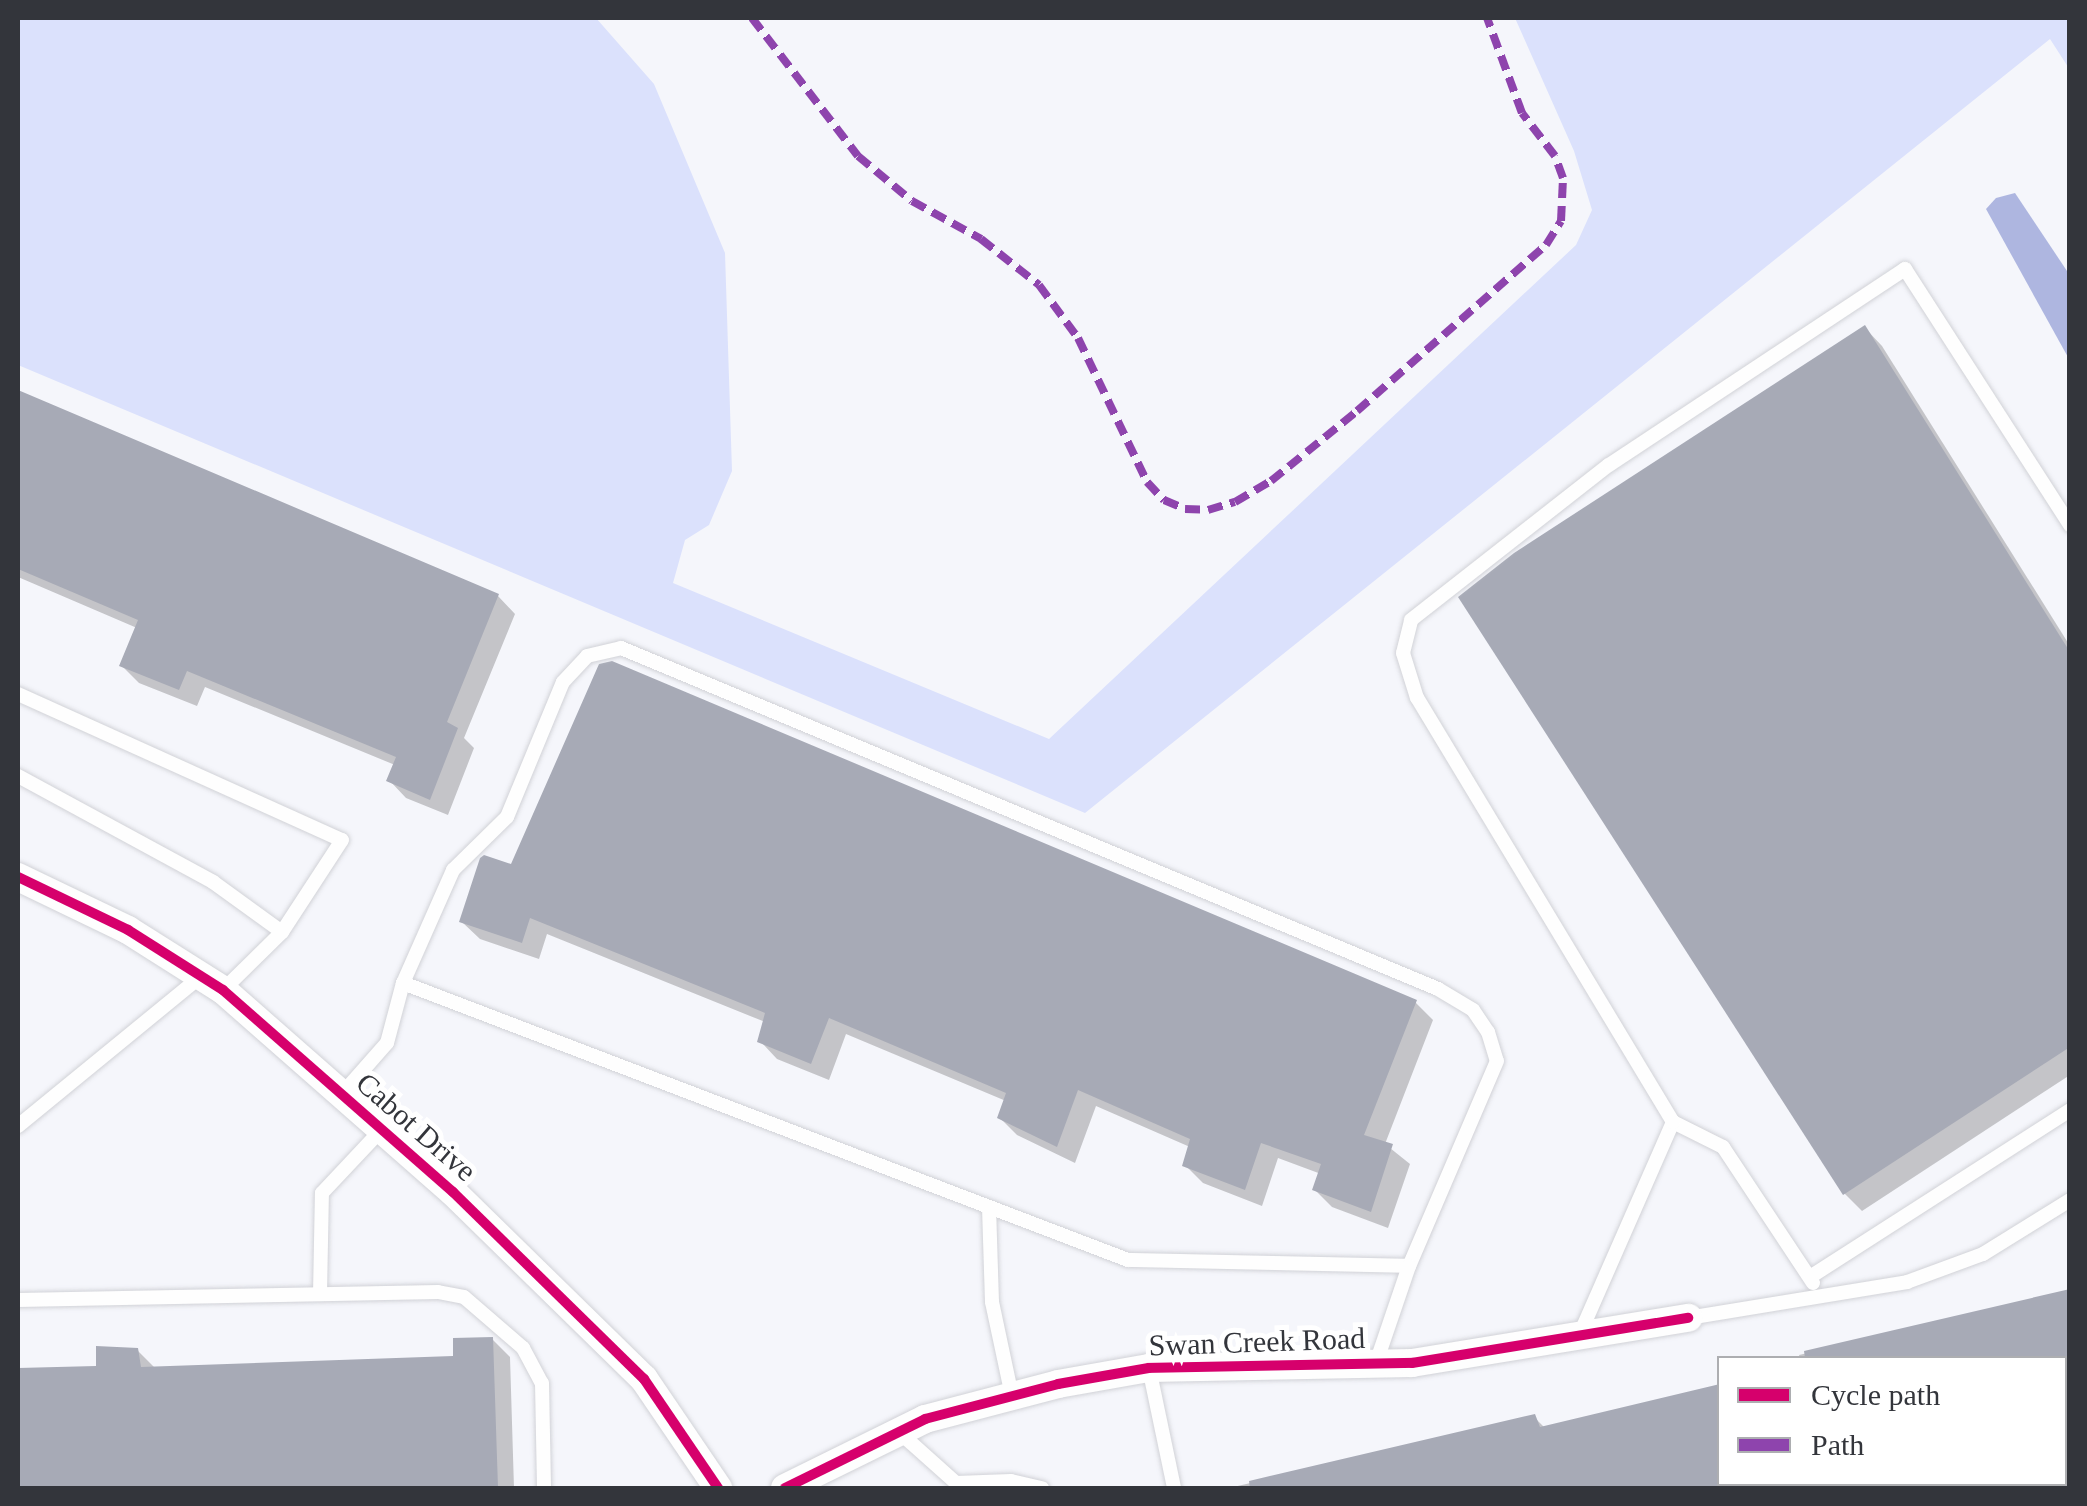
<!DOCTYPE html>
<html>
<head>
<meta charset="utf-8">
<style>
  body { margin:0 }
  #map { position:relative; width:2087px; height:1506px; overflow:hidden; background:#f5f6fb; font-family:Georgia,serif }
  div>[style] { position:absolute }
  .green>* { inset:0; background:#dbe1fc }
  .water>* { inset:0; background:#aeb6e0 }
  .shadow>* { inset:0; background:#0003 }
  .building>* { inset:0; background:#a7aab6 }
  .roads { filter:drop-shadow(0 0 2px #d1d2d7) drop-shadow(0 0 2px #d1d2d7) }
  .lane>* { height:14px; margin:-7px; padding:0 7px; transform-origin:7px; border-radius:7px; background:#fefefe }
  .street>* { height:28px; margin:-14px; padding:0 14px; transform-origin:14px; border-radius:14px; background:#fefefe }
  .quiet>* { height:8px; margin-top:-4px; transform-origin:0; background:repeating-linear-gradient(90deg,#8e44ad 0 15px,transparent 0 23px) }
  .cycleway>* { height:10px; margin:-5px; padding:0 5px; transform-origin:5px; border-radius:5px; background:#d6006c }
  span { translate:-50% -50%; white-space:nowrap; text-align:center; line-height:1.15; -webkit-text-stroke:10px #fff; paint-order:stroke }
  .street-label { font-size:30px; color:#33353b }
  .frame { position:absolute; inset:0; border:20px solid #33353b; pointer-events:none }
  .legend { position:absolute; left:1717px; top:1356px; width:350px; height:130px; box-sizing:border-box; background:#fff; border:2px solid #adaeb1; margin:0; padding:12px 18px; list-style:none; font-size:30px; color:#33353b }
  .legend li { display:flex; align-items:center; gap:20px; height:50px }
  .legend b { width:50px; border:2px solid #adaeb1 }
</style>
</head>
<body>
<div id="map">
  <div class="green">
    <div style="clip-path:polygon(18px 18px,596px 18px,654px 84px,725px 253px,732px 471px,709px 525px,685px 540px,673px 583px,1049px 739px,1576px 245px,1592px 210px,1574px 151px,1515px 18px,2069px 18px,2070px 70px,2050px 39px,1085px 813px,18px 365px)"></div>
  </div>
  <div class="water">
    <div style="clip-path:polygon(2015px 193px,2069px 274px,2069px 359px,1986px 209px,1996px 198px)"></div>
  </div>
  <div class="shadow">
    <div style="clip-path:polygon(1865px 328px,1882px 346px,2070px 646px,2070px 1075px,1862px 1211px,1845px 1194px)"></div>
    <div style="clip-path:polygon(18px 393px,498px 596px,515px 614px,464px 738px,474px 748px,448px 815px,406px 798px,389px 780px,395px 765px,205px 687px,197px 706px,139px 683px,122px 666px,137px 628px,18px 577px)"></div>
    <div style="clip-path:polygon(512px 867px,1416px 1003px,1433px 1020px,1385px 1144px,1410px 1164px,1388px 1228px,1332px 1207px,1315px 1190px,1321px 1174px,1278px 1158px,1262px 1206px,1203px 1183px,1185px 1165px,1190px 1147px,1096px 1106px,1075px 1163px,1017px 1135px,1000px 1118px,1006px 1101px,846px 1034px,829px 1080px,777px 1059px,760px 1041px,765px 1022px,547px 934px,539px 959px,480px 939px,462px 922px)"></div>
    <div style="clip-path:polygon(2070px 1292px,2070px 1488px,1229px 1488px,1534px 1417px,1545px 1428px,1720px 1484px,2064px 1484px,2064px 1358px,1800px 1358px,1799px 1355px)"></div>
    <div style="clip-path:polygon(492px 1339px,510px 1357px,514px 1488px,18px 1488px,18px 1370px,99px 1368px,137px 1350px,156px 1369px,456px 1358px)"></div>
  </div>
  <div class="building">
    <div style="clip-path:polygon(1865px 325px,2070px 652px,2070px 1047px,1843px 1195px,1458px 597px,1514px 553px)"></div>
    <div style="clip-path:polygon(18px 390px,499px 594px,447px 722px,458px 728px,430px 800px,386px 781px,396px 757px,187px 671px,179px 690px,119px 666px,138px 620px,18px 569px)"></div>
    <div style="clip-path:polygon(612px 661px,1417px 1000px,1364px 1135px,1393px 1144px,1371px 1212px,1312px 1190px,1321px 1164px,1261px 1143px,1245px 1190px,1182px 1166px,1190px 1139px,1078px 1090px,1057px 1147px,997px 1118px,1006px 1093px,829px 1018px,811px 1064px,757px 1042px,765px 1013px,530px 918px,522px 943px,459px 922px,480px 858px,484px 855px,511px 864px,599px 664px)"></div>
    <div style="clip-path:polygon(2070px 1289px,2070px 1358px,1805px 1358px,1804px 1351px)"></div>
    <div style="clip-path:polygon(493px 1337px,498px 1488px,18px 1488px,18px 1368px,96px 1366px,96px 1346px,138px 1348px,141px 1367px,453px 1356px,453px 1338px)"></div>
    <div style="clip-path:polygon(1720px 1384px,1720px 1488px,1250px 1488px,1249px 1481px,1535px 1414px,1540px 1427px)"></div>
  </div>
  <div class="roads">
    <div class="lane">
      <div style="left:18px;top:694px;width:355px;rotate:24.3deg"></div>
      <div style="left:342px;top:840px;width:110px;rotate:123.1deg"></div>
      <div style="left:282px;top:932px;width:83px;rotate:135.5deg"></div>
      <div style="left:18px;top:776px;width:222px;rotate:28.5deg"></div>
      <div style="left:213px;top:882px;width:85px;rotate:35.9deg"></div>
      <div style="left:403px;top:983px;width:776px;rotate:20.91deg"></div>
      <div style="left:1128px;top:1260px;width:281px;rotate:1.2deg"></div>
      <div style="left:342px;top:1094px;width:68px;rotate:-48.6deg"></div>
      <div style="left:387px;top:1043px;width:62px;rotate:-75.1deg"></div>
      <div style="left:403px;top:983px;width:124px;rotate:-66.1deg"></div>
      <div style="left:453px;top:870px;width:76px;rotate:-44.5deg"></div>
      <div style="left:507px;top:817px;width:146px;rotate:-67.5deg"></div>
      <div style="left:563px;top:682px;width:35px;rotate:-47deg"></div>
      <div style="left:587px;top:656px;width:35px;rotate:-13deg"></div>
      <div style="left:621px;top:648px;width:885px;rotate:22.65deg"></div>
      <div style="left:1438px;top:989px;width:41px;rotate:31deg"></div>
      <div style="left:1473px;top:1010px;width:27px;rotate:56deg"></div>
      <div style="left:1488px;top:1032px;width:30px;rotate:73deg"></div>
      <div style="left:1497px;top:1061px;width:223px;rotate:113.2deg"></div>
      <div style="left:1409px;top:1266px;width:102px;rotate:108.8deg"></div>
      <div style="left:1673px;top:1122px;width:56px;rotate:26.6deg"></div>
      <div style="left:1723px;top:1147px;width:163px;rotate:56.5deg"></div>
      <div style="left:18px;top:1126px;width:237px;rotate:-39.3deg"></div>
      <div style="left:989px;top:1207px;width:95px;rotate:88.2deg"></div>
      <div style="left:992px;top:1302px;width:96px;rotate:78deg"></div>
      <div style="left:1810px;top:1277px;width:309px;rotate:-32.7deg"></div>
      <div style="left:320px;top:1294px;width:101px;rotate:-88.9deg"></div>
      <div style="left:322px;top:1193px;width:88px;rotate:-46.8deg"></div>
      <div style="left:18px;top:1300px;width:420px;rotate:-1.1deg"></div>
      <div style="left:438px;top:1292px;width:26px;rotate:11deg"></div>
      <div style="left:464px;top:1297px;width:78px;rotate:40.8deg"></div>
      <div style="left:523px;top:1348px;width:40px;rotate:62deg"></div>
      <div style="left:542px;top:1383px;width:105px;rotate:88.9deg"></div>
      <div style="left:1688px;top:1318px;width:222px;rotate:-9.3deg"></div>
      <div style="left:1907px;top:1282px;width:81px;rotate:-20.2deg"></div>
      <div style="left:1983px;top:1254px;width:102px;rotate:-31.8deg"></div>
      <div style="left:1579px;top:1336px;width:234px;rotate:-66.3deg"></div>
      <div style="left:1673px;top:1122px;width:495px;rotate:-121.1deg"></div>
      <div style="left:1417px;top:698px;width:47px;rotate:-107.3deg"></div>
      <div style="left:1403px;top:653px;width:34px;rotate:-76deg"></div>
      <div style="left:1411px;top:620px;width:251px;rotate:-38.1deg"></div>
      <div style="left:1609px;top:465px;width:355px;rotate:-33.5deg"></div>
      <div style="left:1905px;top:269px;width:305px;rotate:57.2deg"></div>
      <div style="left:1149px;top:1368px;width:123px;rotate:78.2deg"></div>
      <div style="left:899px;top:1432px;width:76px;rotate:41.8deg"></div>
      <div style="left:956px;top:1483px;width:55px;rotate:-2.1deg"></div>
      <div style="left:1011px;top:1481px;width:32px;rotate:13deg"></div>
    </div>
    <div class="street">
      <div style="left:18px;top:877px;width:122px;rotate:25.7deg"></div>
      <div style="left:128px;top:930px;width:112px;rotate:32.3deg"></div>
      <div style="left:223px;top:990px;width:306px;rotate:41.3deg"></div>
      <div style="left:453px;top:1192px;width:267px;rotate:44.4deg"></div>
      <div style="left:644px;top:1379px;width:132px;rotate:55.8deg"></div>
      <div style="left:785px;top:1488px;width:156px;rotate:-26.2deg"></div>
      <div style="left:925px;top:1419px;width:138px;rotate:-14.7deg"></div>
      <div style="left:1058px;top:1384px;width:92px;rotate:-10deg"></div>
      <div style="left:1149px;top:1368px;width:263px;rotate:-1.1deg"></div>
      <div style="left:1412px;top:1363px;width:280px;rotate:-9.3deg"></div>
    </div>
  </div>
  <div class="quiet">
    <div style="left:752px;top:18px;width:174px;rotate:52.5deg"></div>
    <div style="left:858px;top:156px;width:70px;rotate:39.8deg"></div>
    <div style="left:912px;top:201px;width:79px;rotate:28.8deg"></div>
    <div style="left:981px;top:239px;width:74px;rotate:38.4deg"></div>
    <div style="left:1039px;top:285px;width:66px;rotate:53.7deg"></div>
    <div style="left:1078px;top:338px;width:160px;rotate:64.4deg"></div>
    <div style="left:1147px;top:482px;width:25px;rotate:47deg"></div>
    <div style="left:1164px;top:500px;width:23px;rotate:23deg"></div>
    <div style="left:1185px;top:509px;width:23px;rotate:2deg"></div>
    <div style="left:1208px;top:510px;width:28px;rotate:-17deg"></div>
    <div style="left:1235px;top:502px;width:42px;rotate:-30.3deg"></div>
    <div style="left:1271px;top:481px;width:111px;rotate:-39.1deg"></div>
    <div style="left:1357px;top:411px;width:252px;rotate:-41.3deg"></div>
    <div style="left:1546px;top:245px;width:28px;rotate:-58deg"></div>
    <div style="left:1561px;top:221px;width:43px;rotate:-87.3deg"></div>
    <div style="left:1563px;top:178px;width:23px;rotate:-110deg"></div>
    <div style="left:1555px;top:156px;width:54px;rotate:-127.5deg"></div>
    <div style="left:1522px;top:113px;width:101px;rotate:-110.2deg"></div>
  </div>
  <div class="cycleway">
    <div style="left:18px;top:877px;width:122px;rotate:25.7deg"></div>
    <div style="left:128px;top:930px;width:112px;rotate:32.3deg"></div>
    <div style="left:223px;top:990px;width:306px;rotate:41.3deg"></div>
    <div style="left:453px;top:1192px;width:267px;rotate:44.4deg"></div>
    <div style="left:644px;top:1379px;width:132px;rotate:55.8deg"></div>
    <div style="left:785px;top:1488px;width:156px;rotate:-26.2deg"></div>
    <div style="left:925px;top:1419px;width:138px;rotate:-14.7deg"></div>
    <div style="left:1058px;top:1384px;width:92px;rotate:-10deg"></div>
    <div style="left:1149px;top:1368px;width:263px;rotate:-1.1deg"></div>
    <div style="left:1412px;top:1363px;width:280px;rotate:-9.3deg"></div>
  </div>
  <div class="street-label">
    <span style="left:416px;top:1127px;rotate:41deg">Cabot Drive</span>
    <span style="left:1257px;top:1342px;rotate:-2deg">Swan Creek Road</span>
  </div>
  <div class="frame"></div>
  <ul class="legend">
  <li><b style="height:12px;background:#d6006c"></b>Cycle path</li>
  <li><b style="height:12px;background:#8e44ad"></b>Path</li>
  </ul>
</div>
</body>
</html>
